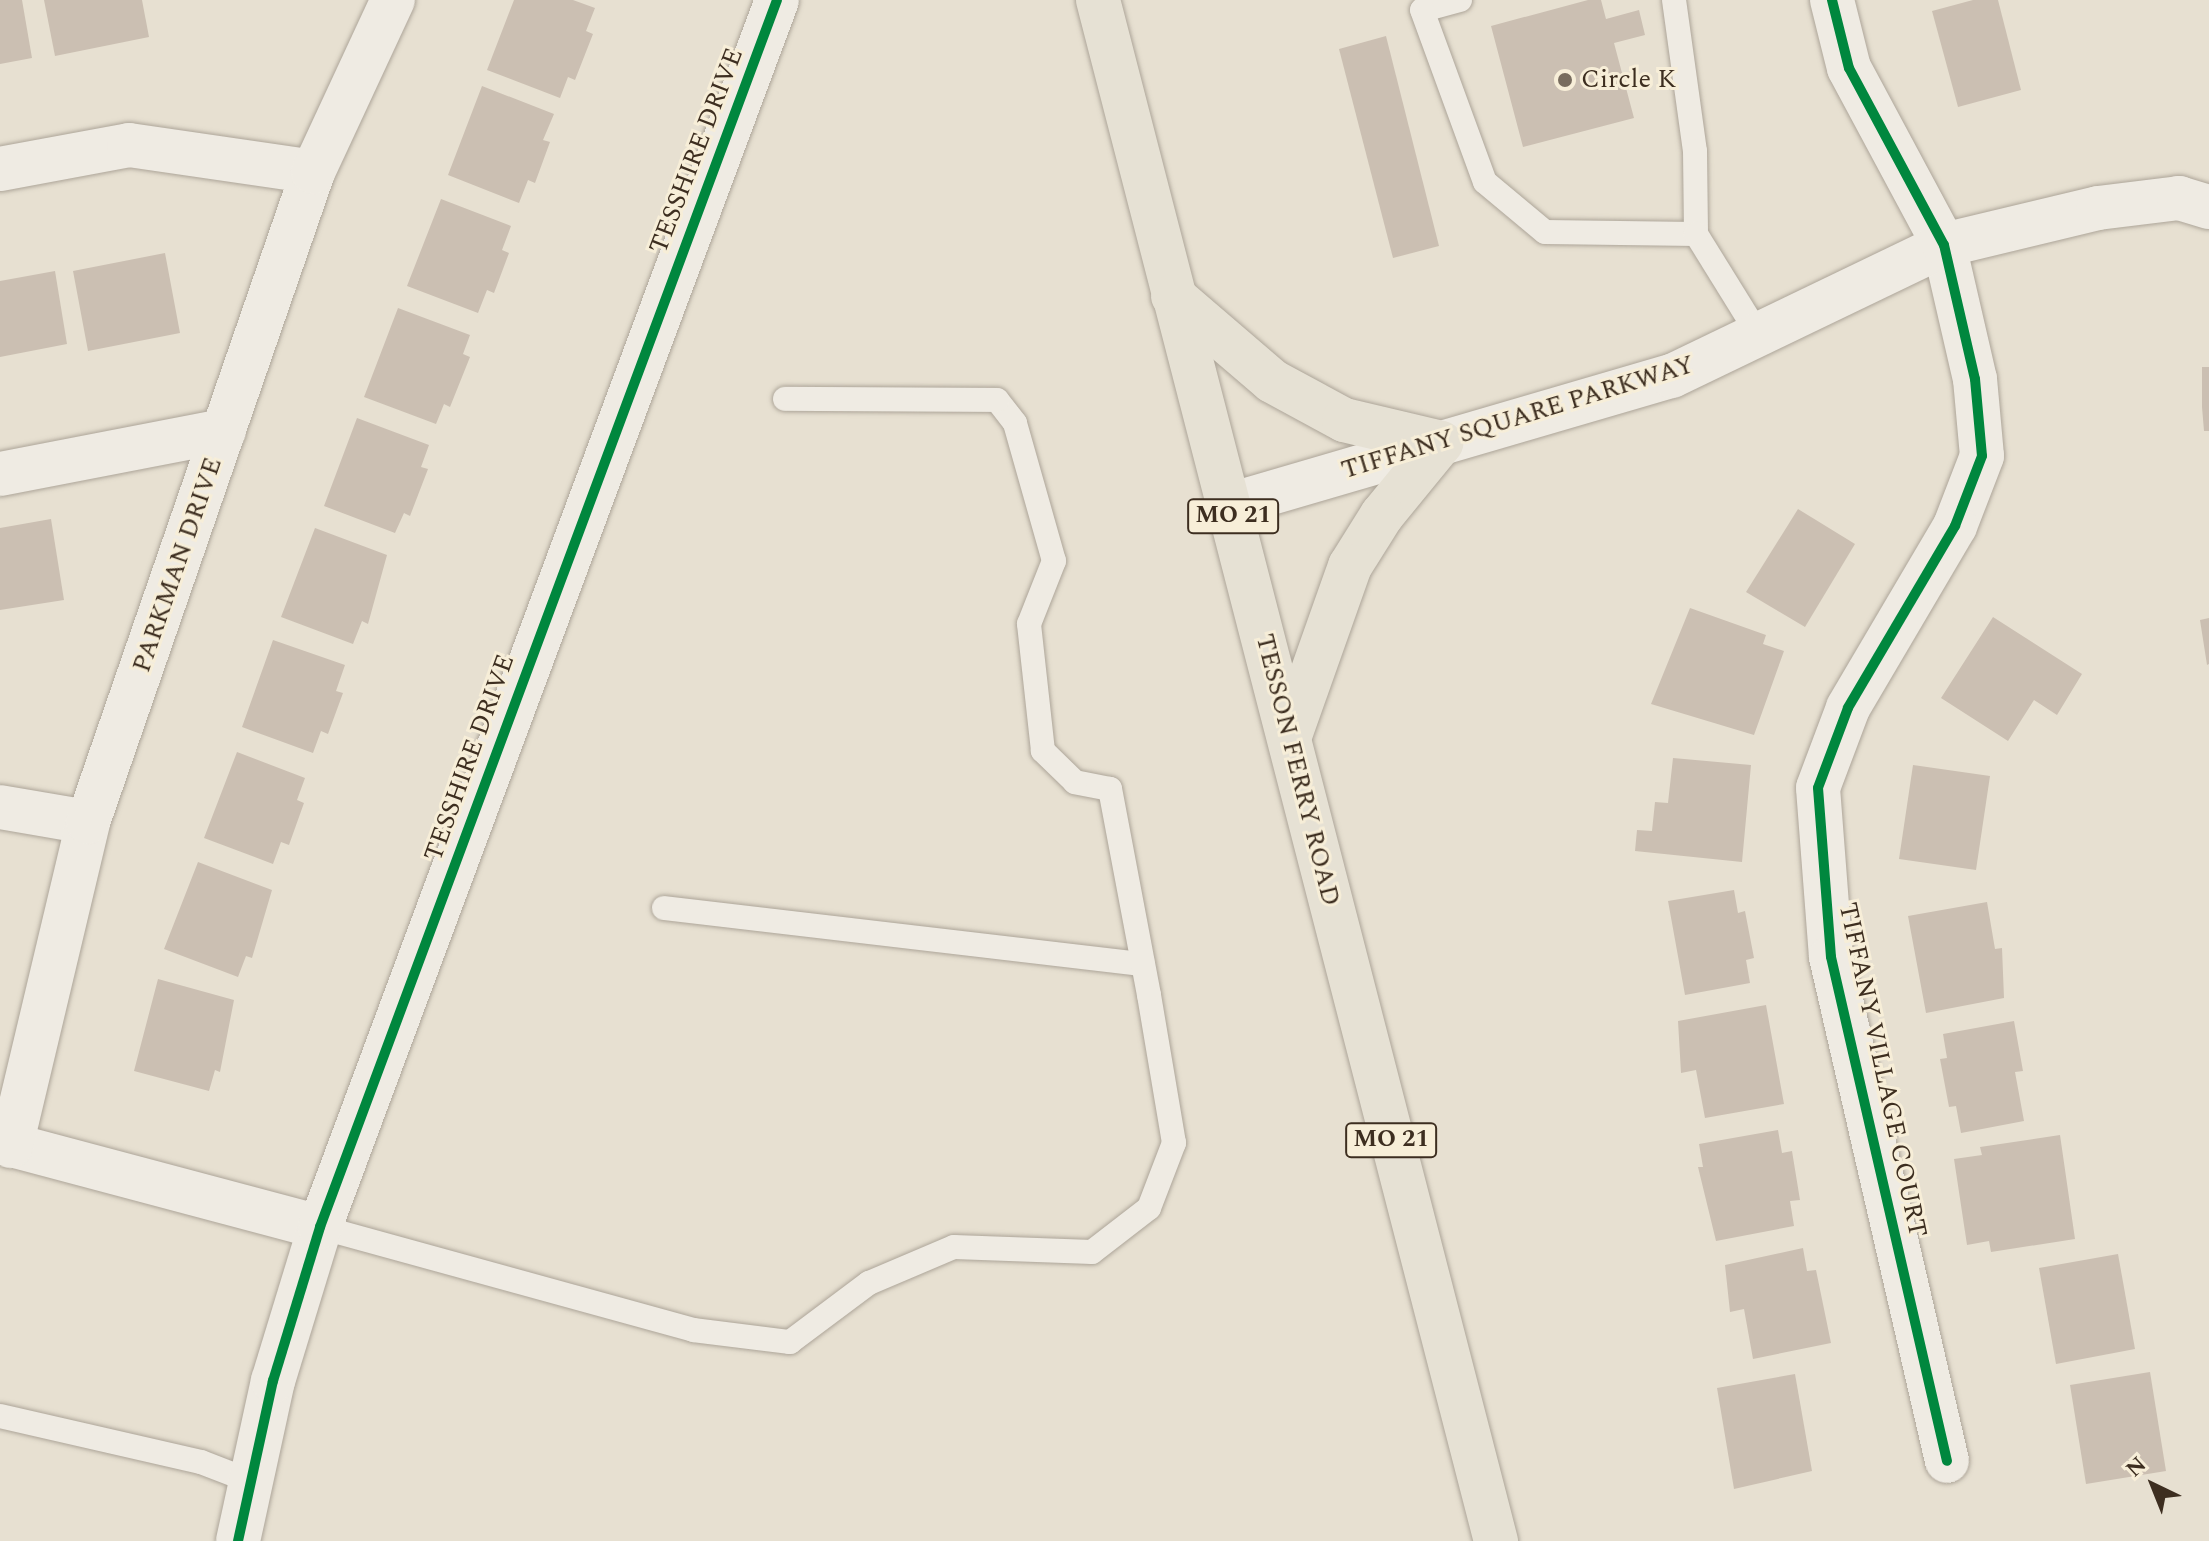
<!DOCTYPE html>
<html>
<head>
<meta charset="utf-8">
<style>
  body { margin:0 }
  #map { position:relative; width:2209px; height:1541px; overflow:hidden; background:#e7e0d1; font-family:Spectral,serif }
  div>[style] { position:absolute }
  .building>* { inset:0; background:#cbbfb2 }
  .roads { filter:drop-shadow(0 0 2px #ada599) drop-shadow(0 0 2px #ada599) }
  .service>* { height:24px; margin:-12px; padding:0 12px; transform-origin:12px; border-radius:12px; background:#efebe3 }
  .minor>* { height:44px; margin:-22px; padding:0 22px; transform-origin:22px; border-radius:22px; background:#efebe3 }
  .tertiary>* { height:44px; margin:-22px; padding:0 22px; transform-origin:22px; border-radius:22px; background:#efebe3 }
  .primary>* { height:44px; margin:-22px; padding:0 22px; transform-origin:22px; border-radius:22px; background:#e6e1d4 }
  .cycleway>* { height:10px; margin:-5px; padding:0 5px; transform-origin:5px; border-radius:5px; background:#00873e }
  .dots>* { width:22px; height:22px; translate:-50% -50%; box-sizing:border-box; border:4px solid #f7eed8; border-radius:50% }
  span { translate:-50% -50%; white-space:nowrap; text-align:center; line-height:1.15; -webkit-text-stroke:6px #f7eed8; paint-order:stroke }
  .shield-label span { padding:2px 6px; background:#f7eed8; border:2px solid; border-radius:6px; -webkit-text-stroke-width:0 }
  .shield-label { font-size:24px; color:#3d2e20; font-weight:700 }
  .poi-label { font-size:26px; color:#3d2e20 }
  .left { translate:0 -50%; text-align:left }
  .street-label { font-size:26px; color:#3d2e20 }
  .north { position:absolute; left:2113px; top:1445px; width:80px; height:80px; -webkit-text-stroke:6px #f7eed8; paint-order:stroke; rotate:317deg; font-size:22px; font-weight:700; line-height:32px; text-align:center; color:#3d2e20 }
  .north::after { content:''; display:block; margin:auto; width:28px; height:36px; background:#3d2e20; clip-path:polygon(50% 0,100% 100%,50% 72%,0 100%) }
</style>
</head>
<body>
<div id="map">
  <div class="building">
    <div style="clip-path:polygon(0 0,22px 0,32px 58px,0 64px)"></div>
    <div style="clip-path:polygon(44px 0,142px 0,149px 37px,55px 56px)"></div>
    <div style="clip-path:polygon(514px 0,573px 0,595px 8px,586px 31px,593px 34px,575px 80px,568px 77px,560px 98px,487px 70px)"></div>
    <div style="clip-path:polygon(1588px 0,1601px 0,1606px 19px,1639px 10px,1645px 35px,1614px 43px,1634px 118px,1523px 147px,1491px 26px)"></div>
    <div style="clip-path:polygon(1973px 0,1998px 0,2021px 90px,1958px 107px,1932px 11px)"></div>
    <div style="clip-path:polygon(1386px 36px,1439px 246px,1393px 258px,1339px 49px)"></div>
    <div style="clip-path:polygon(482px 86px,554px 114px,543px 140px,550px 142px,535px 183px,528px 180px,519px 203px,448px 175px)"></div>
    <div style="clip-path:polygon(441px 199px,511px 226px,502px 250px,509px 253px,494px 293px,487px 290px,478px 313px,407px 286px)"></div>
    <div style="clip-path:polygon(165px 253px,180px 333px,88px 351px,73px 271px)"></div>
    <div style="clip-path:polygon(55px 271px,67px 344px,0 357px,0 281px)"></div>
    <div style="clip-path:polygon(398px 308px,470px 335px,463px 354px,470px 357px,450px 407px,444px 404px,436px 424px,364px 397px)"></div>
    <div style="clip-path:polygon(2202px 367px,2209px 367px,2209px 431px,2204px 431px,2202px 407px)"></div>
    <div style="clip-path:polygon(357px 418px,429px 445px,421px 467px,428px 469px,410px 516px,404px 513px,395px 533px,324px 506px)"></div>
    <div style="clip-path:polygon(1798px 509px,1855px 544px,1805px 627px,1746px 592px)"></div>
    <div style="clip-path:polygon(51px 519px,64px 600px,0 610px,0 528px)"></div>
    <div style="clip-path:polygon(315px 528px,387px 555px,368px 624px,362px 621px,353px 644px,281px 617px)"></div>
    <div style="clip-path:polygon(1690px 608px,1766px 635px,1763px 644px,1784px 651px,1754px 735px,1651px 704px)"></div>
    <div style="clip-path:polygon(1993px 617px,2082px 674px,2057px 715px,2034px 700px,2008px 741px,1941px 698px)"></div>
    <div style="clip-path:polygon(2209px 618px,2209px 664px,2207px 665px,2200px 620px)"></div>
    <div style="clip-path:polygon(273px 640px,345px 665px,336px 691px,343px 693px,328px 734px,321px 731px,313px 753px,242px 727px)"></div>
    <div style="clip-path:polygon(237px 752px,305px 778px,297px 800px,304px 803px,289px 845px,281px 842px,273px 864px,204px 838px)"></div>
    <div style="clip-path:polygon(1673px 758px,1751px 765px,1742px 862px,1635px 851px,1637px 830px,1652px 831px,1655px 802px,1668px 803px)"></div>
    <div style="clip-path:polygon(1913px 765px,1990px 776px,1976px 870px,1899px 859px)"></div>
    <div style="clip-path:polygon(198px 862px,272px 890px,252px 958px,246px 956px,238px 977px,164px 949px)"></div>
    <div style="clip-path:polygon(1734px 890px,1738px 913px,1745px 911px,1754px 958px,1746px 960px,1750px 983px,1685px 995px,1668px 901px)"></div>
    <div style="clip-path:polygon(1987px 902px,1995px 949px,2002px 948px,2004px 998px,1926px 1013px,1908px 916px)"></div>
    <div style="clip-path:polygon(158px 979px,234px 1000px,220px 1072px,215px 1070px,209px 1091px,134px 1071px)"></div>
    <div style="clip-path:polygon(1766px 1005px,1784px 1104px,1705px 1118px,1696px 1070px,1681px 1073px,1678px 1021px)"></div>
    <div style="clip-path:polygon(2014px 1021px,2023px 1071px,2015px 1072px,2024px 1121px,1961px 1133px,1956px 1106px,1949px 1107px,1940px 1059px,1947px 1058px,1943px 1034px)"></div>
    <div style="clip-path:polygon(1778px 1130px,1782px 1153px,1792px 1151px,1800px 1200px,1790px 1201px,1794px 1226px,1716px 1241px,1698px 1167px,1703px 1167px,1699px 1144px)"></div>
    <div style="clip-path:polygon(2060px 1135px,2075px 1239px,1991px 1252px,1989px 1241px,1967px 1245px,1954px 1159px,1982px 1155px,1980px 1147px)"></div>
    <div style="clip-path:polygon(1803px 1248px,1807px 1271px,1816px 1270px,1831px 1343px,1753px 1359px,1744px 1309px,1730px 1312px,1725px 1265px)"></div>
    <div style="clip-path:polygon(2118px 1254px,2135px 1349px,2056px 1364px,2039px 1268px)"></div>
    <div style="clip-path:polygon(2150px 1372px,2166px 1471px,2086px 1484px,2070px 1385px)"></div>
    <div style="clip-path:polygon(1795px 1374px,1812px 1471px,1734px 1489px,1717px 1388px)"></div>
  </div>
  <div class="roads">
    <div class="service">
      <div style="left:1460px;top:0;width:39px;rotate:165deg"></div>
      <div style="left:1422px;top:10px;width:183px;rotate:69.9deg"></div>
      <div style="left:1485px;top:182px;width:78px;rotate:39.8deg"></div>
      <div style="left:1545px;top:232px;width:151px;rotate:0.8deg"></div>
      <div style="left:1674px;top:0;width:152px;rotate:82.1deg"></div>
      <div style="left:1695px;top:151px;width:83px;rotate:89.3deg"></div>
      <div style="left:1696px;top:234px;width:118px;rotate:58.2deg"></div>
      <div style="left:664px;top:908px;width:482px;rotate:6.7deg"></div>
      <div style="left:320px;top:1227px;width:387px;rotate:15.4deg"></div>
      <div style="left:693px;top:1330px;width:98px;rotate:7.1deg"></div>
      <div style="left:790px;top:1342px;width:99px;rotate:-36.8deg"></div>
      <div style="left:869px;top:1283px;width:92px;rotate:-23deg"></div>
      <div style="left:954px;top:1247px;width:138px;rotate:2.1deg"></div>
      <div style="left:1092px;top:1252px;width:72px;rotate:-37.7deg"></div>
      <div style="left:1149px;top:1208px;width:70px;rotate:-69deg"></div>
      <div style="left:1174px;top:1143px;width:150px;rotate:-99.6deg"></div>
      <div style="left:1149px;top:995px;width:210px;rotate:-100.7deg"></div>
      <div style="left:1110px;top:789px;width:36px;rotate:-169deg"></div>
      <div style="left:1075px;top:782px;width:45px;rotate:-135.9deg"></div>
      <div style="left:1043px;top:751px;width:128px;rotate:-96.3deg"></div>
      <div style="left:1029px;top:624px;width:68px;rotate:-68.4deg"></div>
      <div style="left:1054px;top:561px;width:143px;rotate:-105.8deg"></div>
      <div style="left:1015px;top:423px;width:29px;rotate:-128deg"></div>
      <div style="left:997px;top:400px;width:212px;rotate:-179.7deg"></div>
      <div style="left:0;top:1416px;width:206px;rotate:12.9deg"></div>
      <div style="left:201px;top:1462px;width:53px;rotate:21.2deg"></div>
    </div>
    <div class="minor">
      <div style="left:1832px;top:0;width:70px;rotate:76deg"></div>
      <div style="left:1849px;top:68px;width:201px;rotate:61.8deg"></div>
      <div style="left:1944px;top:245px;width:138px;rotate:77deg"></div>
      <div style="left:1975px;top:379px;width:77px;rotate:84.8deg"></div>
      <div style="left:1982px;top:456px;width:75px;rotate:111.1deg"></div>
      <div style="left:1955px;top:526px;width:211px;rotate:120.5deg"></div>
      <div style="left:1848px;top:708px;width:85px;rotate:110.6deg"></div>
      <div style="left:1818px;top:788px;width:169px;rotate:85.6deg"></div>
      <div style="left:1831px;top:957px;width:517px;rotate:77.04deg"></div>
      <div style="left:0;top:169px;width:131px;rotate:-10.5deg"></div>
      <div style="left:129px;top:145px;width:186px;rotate:8.3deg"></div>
      <div style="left:0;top:474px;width:228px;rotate:-10.9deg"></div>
      <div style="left:1230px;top:505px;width:460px;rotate:-16.3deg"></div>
      <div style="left:1672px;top:376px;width:302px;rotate:-25.7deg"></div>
      <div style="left:1944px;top:245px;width:158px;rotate:-13.5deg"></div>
      <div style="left:2098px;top:208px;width:82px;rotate:-7deg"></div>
      <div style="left:2179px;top:198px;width:31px;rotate:17deg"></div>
      <div style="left:0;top:807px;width:89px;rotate:9.7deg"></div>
      <div style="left:0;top:1142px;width:331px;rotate:14.9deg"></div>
      <div style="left:11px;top:1146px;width:333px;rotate:-76.6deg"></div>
      <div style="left:88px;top:822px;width:688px;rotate:-70.91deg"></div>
      <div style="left:313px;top:172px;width:190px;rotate:-65.1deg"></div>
    </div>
    <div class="tertiary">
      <div style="left:238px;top:1541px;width:164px;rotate:-77.7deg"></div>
      <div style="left:273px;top:1381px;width:161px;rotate:-73deg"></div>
      <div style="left:320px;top:1227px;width:1309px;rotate:-69.57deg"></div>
    </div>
    <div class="primary">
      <div style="left:1098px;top:0;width:1592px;rotate:75.52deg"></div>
      <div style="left:1173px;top:296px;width:130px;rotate:40.6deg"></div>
      <div style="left:1272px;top:381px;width:82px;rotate:28.4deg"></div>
      <div style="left:1344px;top:420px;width:100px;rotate:13.3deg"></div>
      <div style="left:1441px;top:443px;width:93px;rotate:129.3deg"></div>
      <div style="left:1382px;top:515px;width:60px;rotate:122.1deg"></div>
      <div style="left:1350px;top:566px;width:182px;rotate:109.5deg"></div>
    </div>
  </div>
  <div class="cycleway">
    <div style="left:1832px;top:0;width:70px;rotate:76deg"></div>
    <div style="left:1849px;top:68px;width:201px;rotate:61.8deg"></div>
    <div style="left:1944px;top:245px;width:138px;rotate:77deg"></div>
    <div style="left:1975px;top:379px;width:77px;rotate:84.8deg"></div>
    <div style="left:1982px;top:456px;width:75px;rotate:111.1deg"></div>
    <div style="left:1955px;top:526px;width:211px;rotate:120.5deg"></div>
    <div style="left:1848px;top:708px;width:85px;rotate:110.6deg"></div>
    <div style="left:1818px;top:788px;width:169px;rotate:85.6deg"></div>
    <div style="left:1831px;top:957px;width:517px;rotate:77.04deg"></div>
    <div style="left:238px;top:1541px;width:164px;rotate:-77.7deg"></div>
    <div style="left:273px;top:1381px;width:161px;rotate:-73deg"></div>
    <div style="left:320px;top:1227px;width:1309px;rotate:-69.57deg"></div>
  </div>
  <div class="dots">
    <div style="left:1565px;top:80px;background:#786c5e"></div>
  </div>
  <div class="shield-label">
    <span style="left:1233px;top:516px">MO 21</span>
    <span style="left:1391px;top:1140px">MO 21</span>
  </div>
  <div class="poi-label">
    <span class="left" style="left:1581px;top:80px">Circle K</span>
  </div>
  <div class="street-label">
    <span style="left:697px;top:151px;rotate:-69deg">TESSHIRE DRIVE</span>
    <span style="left:1518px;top:418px;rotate:-17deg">TIFFANY SQUARE PARKWAY</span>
    <span style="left:178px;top:565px;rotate:-71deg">PARKMAN DRIVE</span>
    <span style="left:470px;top:758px;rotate:-70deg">TESSHIRE DRIVE</span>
    <span style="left:1297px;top:770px;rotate:76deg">TESSON FERRY ROAD</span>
    <span style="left:1882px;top:1070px;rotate:78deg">TIFFANY VILLAGE COURT</span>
  </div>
  <div class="north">N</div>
</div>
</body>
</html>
